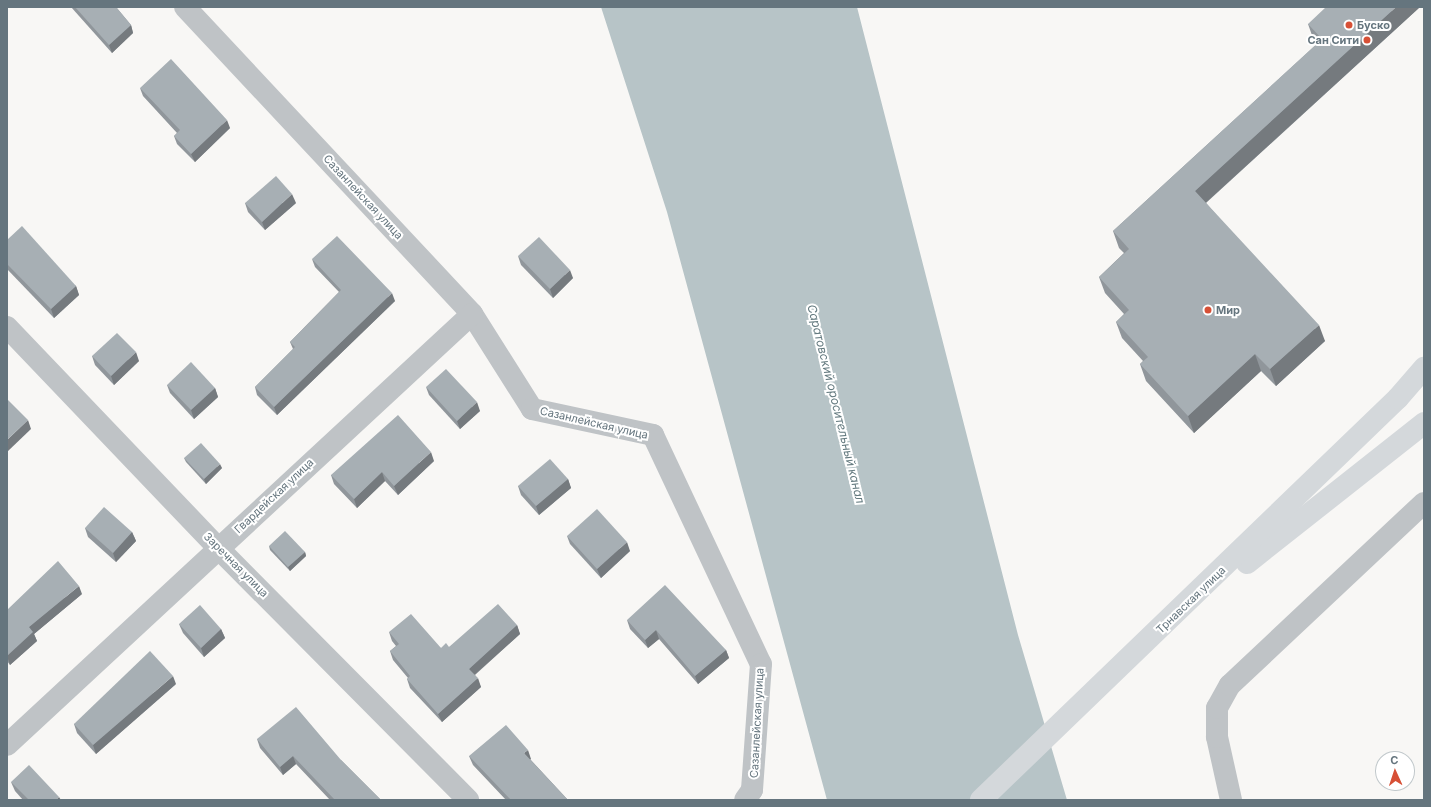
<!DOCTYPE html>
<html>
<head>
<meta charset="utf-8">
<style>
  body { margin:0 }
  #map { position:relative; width:1431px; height:807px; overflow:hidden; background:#f8f7f5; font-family:Inter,sans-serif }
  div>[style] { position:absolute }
  .water>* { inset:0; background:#b7c4c7 }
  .street>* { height:22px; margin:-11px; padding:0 11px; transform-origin:11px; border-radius:11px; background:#bfc3c6 }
  .secondary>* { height:22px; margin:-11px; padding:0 11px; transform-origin:11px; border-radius:11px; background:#d4d8db }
  .wall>* { inset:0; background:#90969b }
  .shaded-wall>* { inset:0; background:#757a7e }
  .building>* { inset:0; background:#a7afb4 }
  .dots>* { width:11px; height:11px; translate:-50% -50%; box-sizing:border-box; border:2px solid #fff; border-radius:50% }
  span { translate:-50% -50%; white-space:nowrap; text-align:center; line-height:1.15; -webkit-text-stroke:4px #fff; paint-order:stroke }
  .poi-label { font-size:11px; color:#65757e; font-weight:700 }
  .left { translate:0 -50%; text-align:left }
  .right { translate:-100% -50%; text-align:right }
  .street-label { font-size:11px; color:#65757e }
  .water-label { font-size:12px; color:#647a7f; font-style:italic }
  .frame { position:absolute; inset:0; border:8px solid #65757e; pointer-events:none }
  .north { position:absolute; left:1375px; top:751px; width:40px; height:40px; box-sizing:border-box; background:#fff; border:1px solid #c1c8cb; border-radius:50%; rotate:357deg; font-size:11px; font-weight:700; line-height:16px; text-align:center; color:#65757e }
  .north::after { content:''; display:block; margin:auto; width:14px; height:18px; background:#d75036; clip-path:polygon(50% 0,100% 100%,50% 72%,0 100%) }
</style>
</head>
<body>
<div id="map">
  <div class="water">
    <div style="clip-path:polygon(601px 7px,857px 7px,1018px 635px,1067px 800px,827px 800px,667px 212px)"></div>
  </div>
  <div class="street">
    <div style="left:185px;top:7px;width:420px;rotate:46.9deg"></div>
    <div style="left:472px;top:314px;width:112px;rotate:57.7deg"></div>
    <div style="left:532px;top:409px;width:124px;rotate:12.1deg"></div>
    <div style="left:653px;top:435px;width:253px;rotate:64.8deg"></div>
    <div style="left:761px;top:664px;width:126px;rotate:94.1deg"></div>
    <div style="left:752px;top:790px;width:12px;rotate:125deg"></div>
    <div style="left:7px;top:327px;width:306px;rotate:46.3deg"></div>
    <div style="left:218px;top:548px;width:355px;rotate:45.2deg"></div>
    <div style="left:7px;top:745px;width:634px;rotate:-42.83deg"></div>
    <div style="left:1231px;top:800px;width:65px;rotate:-102.5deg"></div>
    <div style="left:1217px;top:737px;width:29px;rotate:-90deg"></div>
    <div style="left:1217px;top:708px;width:26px;rotate:-61deg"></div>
    <div style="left:1230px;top:685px;width:266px;rotate:-43.2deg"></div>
  </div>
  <div class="secondary">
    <div style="left:1247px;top:563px;width:226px;rotate:-38.3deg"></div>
    <div style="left:981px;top:800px;width:579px;rotate:-43.95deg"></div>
    <div style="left:1398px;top:398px;width:40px;rotate:-49deg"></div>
  </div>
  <div class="wall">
    <div style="clip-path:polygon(71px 7px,116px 7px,131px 25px,133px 33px,112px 53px)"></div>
    <div style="clip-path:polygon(1420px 7px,1206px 203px,1325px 341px,1276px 386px,1261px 371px,1194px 433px,1146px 381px,1140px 364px,1143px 361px,1122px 338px,1116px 322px,1124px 314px,1105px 293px,1099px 277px,1124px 253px,1119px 248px,1113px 231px,1317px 44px,1314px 41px,1308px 24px)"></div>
    <div style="clip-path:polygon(140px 88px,230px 128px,195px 162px,177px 144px,174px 136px,177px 133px,143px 96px)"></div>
    <div style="clip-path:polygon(245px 203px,296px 203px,265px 230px,248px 212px)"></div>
    <div style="clip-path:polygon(7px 240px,76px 286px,79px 295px,54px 318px,7px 269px)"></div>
    <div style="clip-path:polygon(518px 256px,573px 278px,553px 298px,521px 265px)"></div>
    <div style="clip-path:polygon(312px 259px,395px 301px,277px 415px,257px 395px,255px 387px,293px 349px,290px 342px,339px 292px,315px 267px)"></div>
    <div style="clip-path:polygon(92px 356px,139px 361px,114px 385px,95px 365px)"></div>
    <div style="clip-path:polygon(167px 385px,215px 388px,218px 397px,194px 419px,170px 393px)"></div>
    <div style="clip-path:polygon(426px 387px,480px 411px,460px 429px,429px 395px)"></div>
    <div style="clip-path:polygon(184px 458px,222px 468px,206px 484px,186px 462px)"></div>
    <div style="clip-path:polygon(434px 461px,398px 495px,385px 481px,357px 508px,334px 484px,331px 475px)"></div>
    <div style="clip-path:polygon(568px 479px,571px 488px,539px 515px,521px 495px,518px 486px)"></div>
    <div style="clip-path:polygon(85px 528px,132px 532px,136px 541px,116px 562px,88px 537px)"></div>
    <div style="clip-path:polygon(567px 536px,630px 551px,601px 578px,570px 544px)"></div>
    <div style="clip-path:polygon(269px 546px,305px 552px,306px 556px,290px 571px,270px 550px)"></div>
    <div style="clip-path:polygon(82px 594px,34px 634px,37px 641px,10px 665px,7px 661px,7px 610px)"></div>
    <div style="clip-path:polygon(627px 620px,726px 650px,729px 658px,698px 684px,659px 639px,648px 648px,630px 629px)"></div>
    <div style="clip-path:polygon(179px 624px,221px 629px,225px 638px,204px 657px,183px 633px)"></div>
    <div style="clip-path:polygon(517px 625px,520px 634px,475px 675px,481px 687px,442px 722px,410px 688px,407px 679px,408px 678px,393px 660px,390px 651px,396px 646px,392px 641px,389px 632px,441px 648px,449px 647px)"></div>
    <div style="clip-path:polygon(176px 684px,96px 754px,77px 733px,74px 724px)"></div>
    <div style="clip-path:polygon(257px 739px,341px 760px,381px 800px,330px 800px,296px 764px,283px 775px,260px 748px)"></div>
    <div style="clip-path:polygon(469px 756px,531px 759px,530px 759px,568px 800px,506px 800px,473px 765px)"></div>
    <div style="clip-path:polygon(11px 782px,61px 800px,23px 800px,15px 791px)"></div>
  </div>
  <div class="shaded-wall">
    <div style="clip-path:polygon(1396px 7px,1420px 7px,1201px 207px,1195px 191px)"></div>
    <div style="clip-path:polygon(131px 25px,133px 33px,112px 53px,109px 45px)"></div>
    <div style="clip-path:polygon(227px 120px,230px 128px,195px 162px,191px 154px)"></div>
    <div style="clip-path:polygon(292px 194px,296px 203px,265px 230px,262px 222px)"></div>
    <div style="clip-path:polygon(570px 270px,573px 278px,553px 298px,550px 289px)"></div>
    <div style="clip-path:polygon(76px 286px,79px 295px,54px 318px,51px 309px)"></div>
    <div style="clip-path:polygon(392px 293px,395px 301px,277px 415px,274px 407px)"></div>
    <div style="clip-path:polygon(1319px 325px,1325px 341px,1276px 386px,1270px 369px)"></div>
    <div style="clip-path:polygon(136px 352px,139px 361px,114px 385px,111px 376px)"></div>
    <div style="clip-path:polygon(1255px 354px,1261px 371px,1194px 433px,1188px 416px)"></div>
    <div style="clip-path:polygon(215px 388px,218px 397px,194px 419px,191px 410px)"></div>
    <div style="clip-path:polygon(477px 402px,480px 411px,460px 429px,457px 421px)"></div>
    <div style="clip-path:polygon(28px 420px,31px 429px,7px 452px,7px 440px)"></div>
    <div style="clip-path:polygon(431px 452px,434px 461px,398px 495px,394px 486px)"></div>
    <div style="clip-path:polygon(220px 464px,222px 468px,206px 484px,204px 479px)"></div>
    <div style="clip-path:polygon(382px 472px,385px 481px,357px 508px,354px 499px)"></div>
    <div style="clip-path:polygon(568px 479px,571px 488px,539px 515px,536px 506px)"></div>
    <div style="clip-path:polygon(132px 532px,136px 541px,116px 562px,113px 553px)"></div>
    <div style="clip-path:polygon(627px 542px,630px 551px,601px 578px,597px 569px)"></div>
    <div style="clip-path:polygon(305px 552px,306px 556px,290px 571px,288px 567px)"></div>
    <div style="clip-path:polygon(79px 586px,82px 594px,34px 634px,37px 641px,10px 665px,7px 656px,29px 627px)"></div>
    <div style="clip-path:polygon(517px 625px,520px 634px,472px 677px,469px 669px)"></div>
    <div style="clip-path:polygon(221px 629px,225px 638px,204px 657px,201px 648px)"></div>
    <div style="clip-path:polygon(656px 630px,659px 639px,648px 648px,645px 640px)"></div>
    <div style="clip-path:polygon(726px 650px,729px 658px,698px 684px,695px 676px)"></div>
    <div style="clip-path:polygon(173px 676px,176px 684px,96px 754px,93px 745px)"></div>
    <div style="clip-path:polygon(478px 678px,481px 687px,442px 722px,438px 714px)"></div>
    <div style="clip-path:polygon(528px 750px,531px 759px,528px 761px,524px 753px)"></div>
    <div style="clip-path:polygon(293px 756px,296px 764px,283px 775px,280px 767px)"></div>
    <div style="clip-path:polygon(59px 797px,61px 800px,56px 800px)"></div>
  </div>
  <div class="building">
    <div style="clip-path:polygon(75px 7px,116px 7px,131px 25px,109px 45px)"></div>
    <div style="clip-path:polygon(1326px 7px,1396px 7px,1195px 191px,1319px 325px,1270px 369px,1255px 354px,1188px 416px,1140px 364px,1148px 357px,1116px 322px,1129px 310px,1099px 277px,1129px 249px,1113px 231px,1322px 39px,1308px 24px)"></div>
    <div style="clip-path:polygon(171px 59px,227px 120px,191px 154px,174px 136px,180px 130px,140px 88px)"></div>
    <div style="clip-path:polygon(276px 176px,292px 194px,262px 222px,245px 203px)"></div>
    <div style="clip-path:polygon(22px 226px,76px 286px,51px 309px,7px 264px,7px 240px)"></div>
    <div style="clip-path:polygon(337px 236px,392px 293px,274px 407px,255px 387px,295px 347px,290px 342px,341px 290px,312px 259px)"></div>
    <div style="clip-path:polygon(539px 237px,570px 270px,550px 289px,518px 256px)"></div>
    <div style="clip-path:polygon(117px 333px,136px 352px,111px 376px,92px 356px)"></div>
    <div style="clip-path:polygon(191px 362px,215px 388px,191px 410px,167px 385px)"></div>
    <div style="clip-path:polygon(446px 369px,477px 402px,457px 421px,426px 387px)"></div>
    <div style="clip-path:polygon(7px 399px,28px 420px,7px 440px)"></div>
    <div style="clip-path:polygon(398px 415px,431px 452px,394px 486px,382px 472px,354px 499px,331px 475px)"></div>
    <div style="clip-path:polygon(201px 443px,220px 464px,204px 479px,184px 458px)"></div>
    <div style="clip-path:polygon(550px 459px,568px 479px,536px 506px,518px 486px)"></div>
    <div style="clip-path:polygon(104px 507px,132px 532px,113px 553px,85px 528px)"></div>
    <div style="clip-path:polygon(597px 509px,627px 542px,597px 569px,567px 536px)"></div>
    <div style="clip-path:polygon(285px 531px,305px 552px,288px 567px,269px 546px)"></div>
    <div style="clip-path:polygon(58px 561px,79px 586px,29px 627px,33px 632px,7px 656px,7px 610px)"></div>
    <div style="clip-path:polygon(665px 585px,726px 650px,695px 676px,656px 630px,645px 640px,627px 620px)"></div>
    <div style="clip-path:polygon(498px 604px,517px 625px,469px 669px,478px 678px,438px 714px,407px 679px,410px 676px,390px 651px,399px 644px,389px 632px,411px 614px,441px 648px,446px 643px,449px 647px)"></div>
    <div style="clip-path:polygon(200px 605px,221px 629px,201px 648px,179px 624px)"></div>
    <div style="clip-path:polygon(150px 651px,173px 676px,93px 745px,74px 724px)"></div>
    <div style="clip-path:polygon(296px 707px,341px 760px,381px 800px,335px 800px,293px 756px,280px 767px,257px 739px)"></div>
    <div style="clip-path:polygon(506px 725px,528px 750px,524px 753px,568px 800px,511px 800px,469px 756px)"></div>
    <div style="clip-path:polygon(29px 765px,59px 797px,56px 800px,29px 800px,11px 782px)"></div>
  </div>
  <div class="dots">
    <div style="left:1349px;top:25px;background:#d75036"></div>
    <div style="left:1367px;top:40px;background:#d75036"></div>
    <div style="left:1208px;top:310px;background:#d75036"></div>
  </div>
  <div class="poi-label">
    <span class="left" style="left:1357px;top:25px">Буско</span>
    <span class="right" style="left:1359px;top:40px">Сан Сити</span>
    <span class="left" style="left:1216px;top:310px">Мир</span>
  </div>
  <div class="street-label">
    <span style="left:363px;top:197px;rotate:47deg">Сазанлейская улица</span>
    <span style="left:594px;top:423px;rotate:13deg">Сазанлейская улица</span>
    <span style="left:274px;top:496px;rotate:-43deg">Гвардейская улица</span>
    <span style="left:236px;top:565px;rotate:45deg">Заречная улица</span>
    <span style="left:1191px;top:600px;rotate:-44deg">Трнавская улица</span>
    <span style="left:757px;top:723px;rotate:-87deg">Сазанлейская улица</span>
  </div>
  <div class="water-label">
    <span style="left:836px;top:404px;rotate:76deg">Саратовский оросительный канал</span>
  </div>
  <div class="frame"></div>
  <div class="north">С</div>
</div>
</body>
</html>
